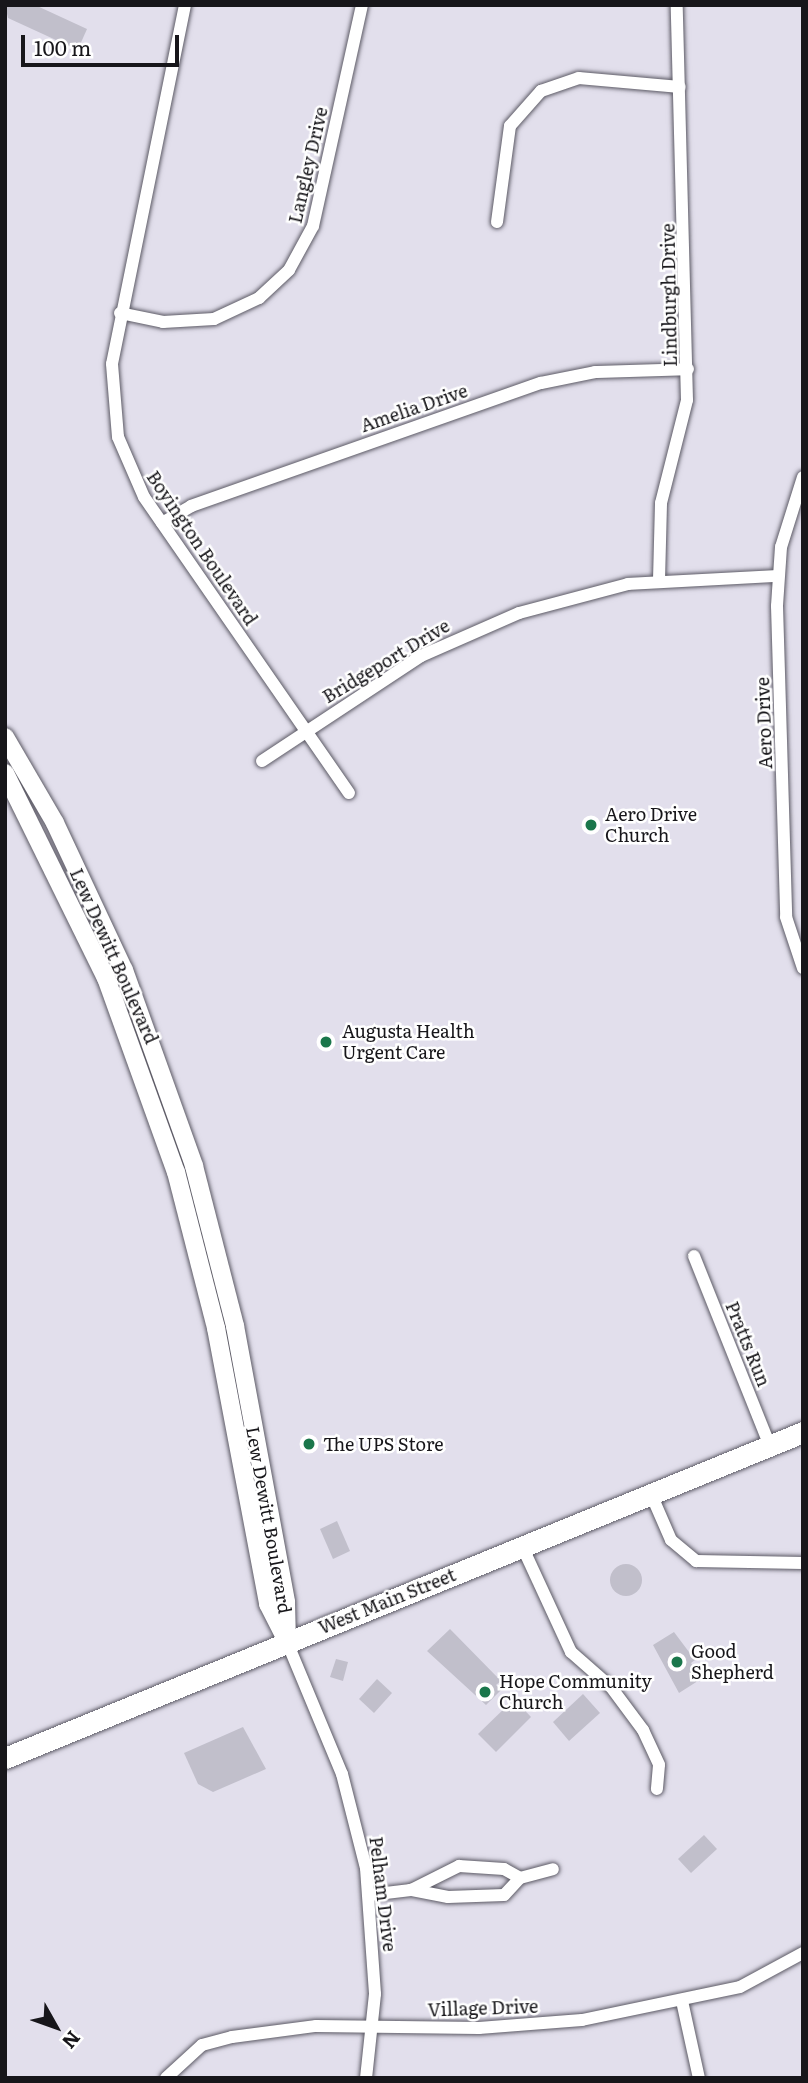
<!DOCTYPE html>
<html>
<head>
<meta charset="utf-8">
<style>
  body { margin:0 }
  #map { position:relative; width:808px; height:2083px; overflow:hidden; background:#e2dfec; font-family:Literata,serif }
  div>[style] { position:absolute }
  .building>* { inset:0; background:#c1bfcb }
  .round { border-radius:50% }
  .roads { filter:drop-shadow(0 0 2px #5c5a65) drop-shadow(0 0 2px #5c5a65) }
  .minor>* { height:12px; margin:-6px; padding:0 6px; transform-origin:6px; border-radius:6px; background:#fff }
  .secondary>* { height:18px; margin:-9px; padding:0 9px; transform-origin:9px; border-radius:9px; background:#fff }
  .primary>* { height:21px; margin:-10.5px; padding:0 10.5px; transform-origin:10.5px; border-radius:10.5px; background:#fff }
  .dots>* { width:19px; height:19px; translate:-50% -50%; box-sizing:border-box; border:4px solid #fff; border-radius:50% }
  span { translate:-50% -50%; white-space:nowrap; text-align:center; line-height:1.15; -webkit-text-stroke:5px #fff; paint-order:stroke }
  .street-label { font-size:18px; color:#17161a }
  .poi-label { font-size:18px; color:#17161a }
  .left { translate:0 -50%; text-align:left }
  .frame { position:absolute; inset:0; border:7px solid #17161a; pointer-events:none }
  .north { position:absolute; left:21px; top:1992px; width:70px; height:70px; -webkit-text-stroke:5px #fff; paint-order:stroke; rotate:130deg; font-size:19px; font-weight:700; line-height:28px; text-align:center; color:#17161a }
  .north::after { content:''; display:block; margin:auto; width:24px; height:32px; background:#17161a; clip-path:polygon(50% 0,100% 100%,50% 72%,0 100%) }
  .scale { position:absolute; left:21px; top:35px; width:158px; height:32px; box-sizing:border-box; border:4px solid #17161a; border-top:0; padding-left:9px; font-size:21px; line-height:24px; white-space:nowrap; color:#17161a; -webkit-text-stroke:5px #fff; paint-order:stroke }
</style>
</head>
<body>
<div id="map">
  <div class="building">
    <div style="clip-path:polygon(5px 5px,35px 5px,87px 29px,79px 47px,69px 46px,8px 18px)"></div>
    <div style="clip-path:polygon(337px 1521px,350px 1551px,333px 1559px,320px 1529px)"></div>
    <div class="round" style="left:610px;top:1564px;width:32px;height:32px"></div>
    <div style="clip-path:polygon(450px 1629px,501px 1681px,496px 1685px,501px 1690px,486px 1705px,427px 1651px)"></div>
    <div style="clip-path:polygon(674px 1632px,695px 1660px,691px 1663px,701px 1679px,679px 1693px,653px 1645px)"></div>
    <div style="clip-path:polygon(336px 1659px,348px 1662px,343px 1681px,330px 1677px)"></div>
    <div style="clip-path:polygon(377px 1679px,392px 1693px,374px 1713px,359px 1699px)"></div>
    <div style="clip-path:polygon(583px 1694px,600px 1713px,569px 1741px,553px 1722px)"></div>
    <div style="clip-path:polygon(514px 1699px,531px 1717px,496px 1752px,478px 1734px)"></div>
    <div style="clip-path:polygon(243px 1727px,266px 1769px,213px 1792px,198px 1784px,184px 1753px)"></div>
    <div style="clip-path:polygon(704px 1835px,717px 1849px,691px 1873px,678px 1859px)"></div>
  </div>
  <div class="roads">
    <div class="minor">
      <div style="left:185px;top:5px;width:366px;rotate:101.5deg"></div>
      <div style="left:112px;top:364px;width:73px;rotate:85.3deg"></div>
      <div style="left:118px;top:437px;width:65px;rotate:66.6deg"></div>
      <div style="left:144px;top:497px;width:360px;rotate:55.3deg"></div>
      <div style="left:497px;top:222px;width:97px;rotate:-82.3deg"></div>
      <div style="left:510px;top:126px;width:47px;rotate:-48.5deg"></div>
      <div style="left:541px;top:91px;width:40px;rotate:-18.9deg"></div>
      <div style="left:579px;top:78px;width:101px;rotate:5.1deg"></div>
      <div style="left:120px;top:313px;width:44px;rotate:11.8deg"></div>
      <div style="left:163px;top:322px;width:51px;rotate:-3.4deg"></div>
      <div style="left:214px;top:319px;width:50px;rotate:-25deg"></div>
      <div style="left:259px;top:298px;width:41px;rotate:-43deg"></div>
      <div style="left:289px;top:270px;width:50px;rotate:-61.4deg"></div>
      <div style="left:313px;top:226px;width:226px;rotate:-77.5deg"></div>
      <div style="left:803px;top:477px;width:73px;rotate:107.4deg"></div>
      <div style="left:781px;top:547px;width:59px;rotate:93.9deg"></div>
      <div style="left:777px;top:606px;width:311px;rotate:88.3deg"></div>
      <div style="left:786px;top:917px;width:54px;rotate:71.6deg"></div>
      <div style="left:162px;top:523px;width:34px;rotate:-30deg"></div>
      <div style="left:191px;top:506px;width:371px;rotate:-19.4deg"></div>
      <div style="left:541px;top:383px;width:55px;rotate:-11.5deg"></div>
      <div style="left:595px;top:372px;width:93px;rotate:-1.8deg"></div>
      <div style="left:659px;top:580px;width:77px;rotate:-88.5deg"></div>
      <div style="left:661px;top:503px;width:106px;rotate:-75.8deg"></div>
      <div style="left:687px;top:400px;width:395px;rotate:-91.5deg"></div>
      <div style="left:262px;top:761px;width:191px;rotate:-33.4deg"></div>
      <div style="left:421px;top:656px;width:107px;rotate:-23.7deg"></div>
      <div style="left:519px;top:613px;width:113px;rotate:-14.9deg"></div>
      <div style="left:628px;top:584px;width:149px;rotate:-3.1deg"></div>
      <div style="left:694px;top:1256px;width:205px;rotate:68.2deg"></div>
      <div style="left:651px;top:1494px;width:50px;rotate:66.5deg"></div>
      <div style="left:671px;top:1540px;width:33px;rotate:40deg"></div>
      <div style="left:696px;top:1561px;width:107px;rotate:1.1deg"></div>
      <div style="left:522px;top:1546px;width:117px;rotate:65.2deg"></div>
      <div style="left:571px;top:1652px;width:53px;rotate:41.2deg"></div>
      <div style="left:611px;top:1687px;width:54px;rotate:53.3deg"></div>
      <div style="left:643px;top:1730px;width:38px;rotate:65deg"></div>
      <div style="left:659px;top:1765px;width:24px;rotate:95deg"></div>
      <div style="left:287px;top:1642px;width:143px;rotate:67.4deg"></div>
      <div style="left:342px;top:1774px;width:97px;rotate:75.7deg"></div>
      <div style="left:366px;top:1868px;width:126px;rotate:85.9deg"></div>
      <div style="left:375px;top:1994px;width:84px;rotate:96.1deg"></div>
      <div style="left:520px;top:1878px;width:23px;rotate:133deg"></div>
      <div style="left:504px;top:1895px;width:56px;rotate:178deg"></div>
      <div style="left:448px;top:1897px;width:38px;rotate:-169deg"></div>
      <div style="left:411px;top:1890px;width:54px;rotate:-26.6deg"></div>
      <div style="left:459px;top:1866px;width:45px;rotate:3.8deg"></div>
      <div style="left:504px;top:1869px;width:18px;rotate:29deg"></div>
      <div style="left:520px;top:1878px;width:34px;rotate:-15deg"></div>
      <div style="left:369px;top:1895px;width:42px;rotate:-6.8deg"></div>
      <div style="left:682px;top:2001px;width:79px;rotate:77.6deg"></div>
      <div style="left:166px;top:2078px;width:49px;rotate:-42.5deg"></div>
      <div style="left:202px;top:2045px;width:31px;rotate:-15deg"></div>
      <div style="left:232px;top:2037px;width:85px;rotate:-7.5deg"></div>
      <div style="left:316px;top:2026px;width:163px;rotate:0.7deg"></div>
      <div style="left:479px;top:2028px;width:103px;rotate:-4.4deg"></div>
      <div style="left:582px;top:2020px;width:161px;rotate:-11.8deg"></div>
      <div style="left:740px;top:1987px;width:72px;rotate:-28.4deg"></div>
    </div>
    <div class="secondary">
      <div style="left:5px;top:737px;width:99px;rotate:59.8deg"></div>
      <div style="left:55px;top:823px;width:162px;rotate:64.9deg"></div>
      <div style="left:124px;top:970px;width:208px;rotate:70.3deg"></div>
      <div style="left:194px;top:1166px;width:165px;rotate:75.6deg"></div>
      <div style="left:235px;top:1326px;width:281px;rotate:79.5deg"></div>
      <div style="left:286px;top:1602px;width:40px;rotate:88.6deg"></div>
      <div style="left:5px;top:773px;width:229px;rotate:63.8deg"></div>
      <div style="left:106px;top:978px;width:206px;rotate:70.2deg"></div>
      <div style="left:176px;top:1172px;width:161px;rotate:75.6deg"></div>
      <div style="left:216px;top:1328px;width:281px;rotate:79.3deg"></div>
      <div style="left:268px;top:1604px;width:39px;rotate:63deg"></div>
    </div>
    <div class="primary">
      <div style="left:5px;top:1758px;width:862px;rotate:-22.22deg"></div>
    </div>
  </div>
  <div class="dots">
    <div style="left:591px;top:825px;background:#1a764b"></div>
    <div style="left:326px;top:1042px;background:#1a764b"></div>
    <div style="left:309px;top:1444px;background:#1a764b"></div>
    <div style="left:677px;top:1662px;background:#1a764b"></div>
    <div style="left:485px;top:1692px;background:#1a764b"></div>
  </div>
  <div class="street-label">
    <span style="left:308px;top:165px;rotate:-77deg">Langley Drive</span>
    <span style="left:669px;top:295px;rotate:-91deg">Lindburgh Drive</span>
    <span style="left:414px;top:408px;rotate:-19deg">Amelia Drive</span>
    <span style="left:202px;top:548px;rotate:56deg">Boyington Boulevard</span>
    <span style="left:386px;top:661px;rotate:-31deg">Bridgeport Drive</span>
    <span style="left:764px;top:723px;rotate:-92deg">Aero Drive</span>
    <span style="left:114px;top:956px;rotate:66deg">Lew Dewitt Boulevard</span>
    <span style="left:748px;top:1344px;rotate:68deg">Pratts Run</span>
    <span style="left:269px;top:1520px;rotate:80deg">Lew Dewitt Boulevard</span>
    <span style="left:387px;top:1601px;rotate:-22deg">West Main Street</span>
    <span style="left:383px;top:1894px;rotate:83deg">Pelham Drive</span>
    <span style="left:483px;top:2008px;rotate:-2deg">Village Drive</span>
  </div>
  <div class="poi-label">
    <span class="left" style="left:605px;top:825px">Aero Drive<br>Church</span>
    <span class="left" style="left:342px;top:1042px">Augusta Health<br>Urgent Care</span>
    <span class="left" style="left:323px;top:1444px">The UPS Store</span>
    <span class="left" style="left:691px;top:1662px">Good<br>Shepherd</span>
    <span class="left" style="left:499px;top:1692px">Hope Community<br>Church</span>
  </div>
  <div class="frame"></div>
  <div class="north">N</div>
  <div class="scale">100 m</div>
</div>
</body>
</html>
